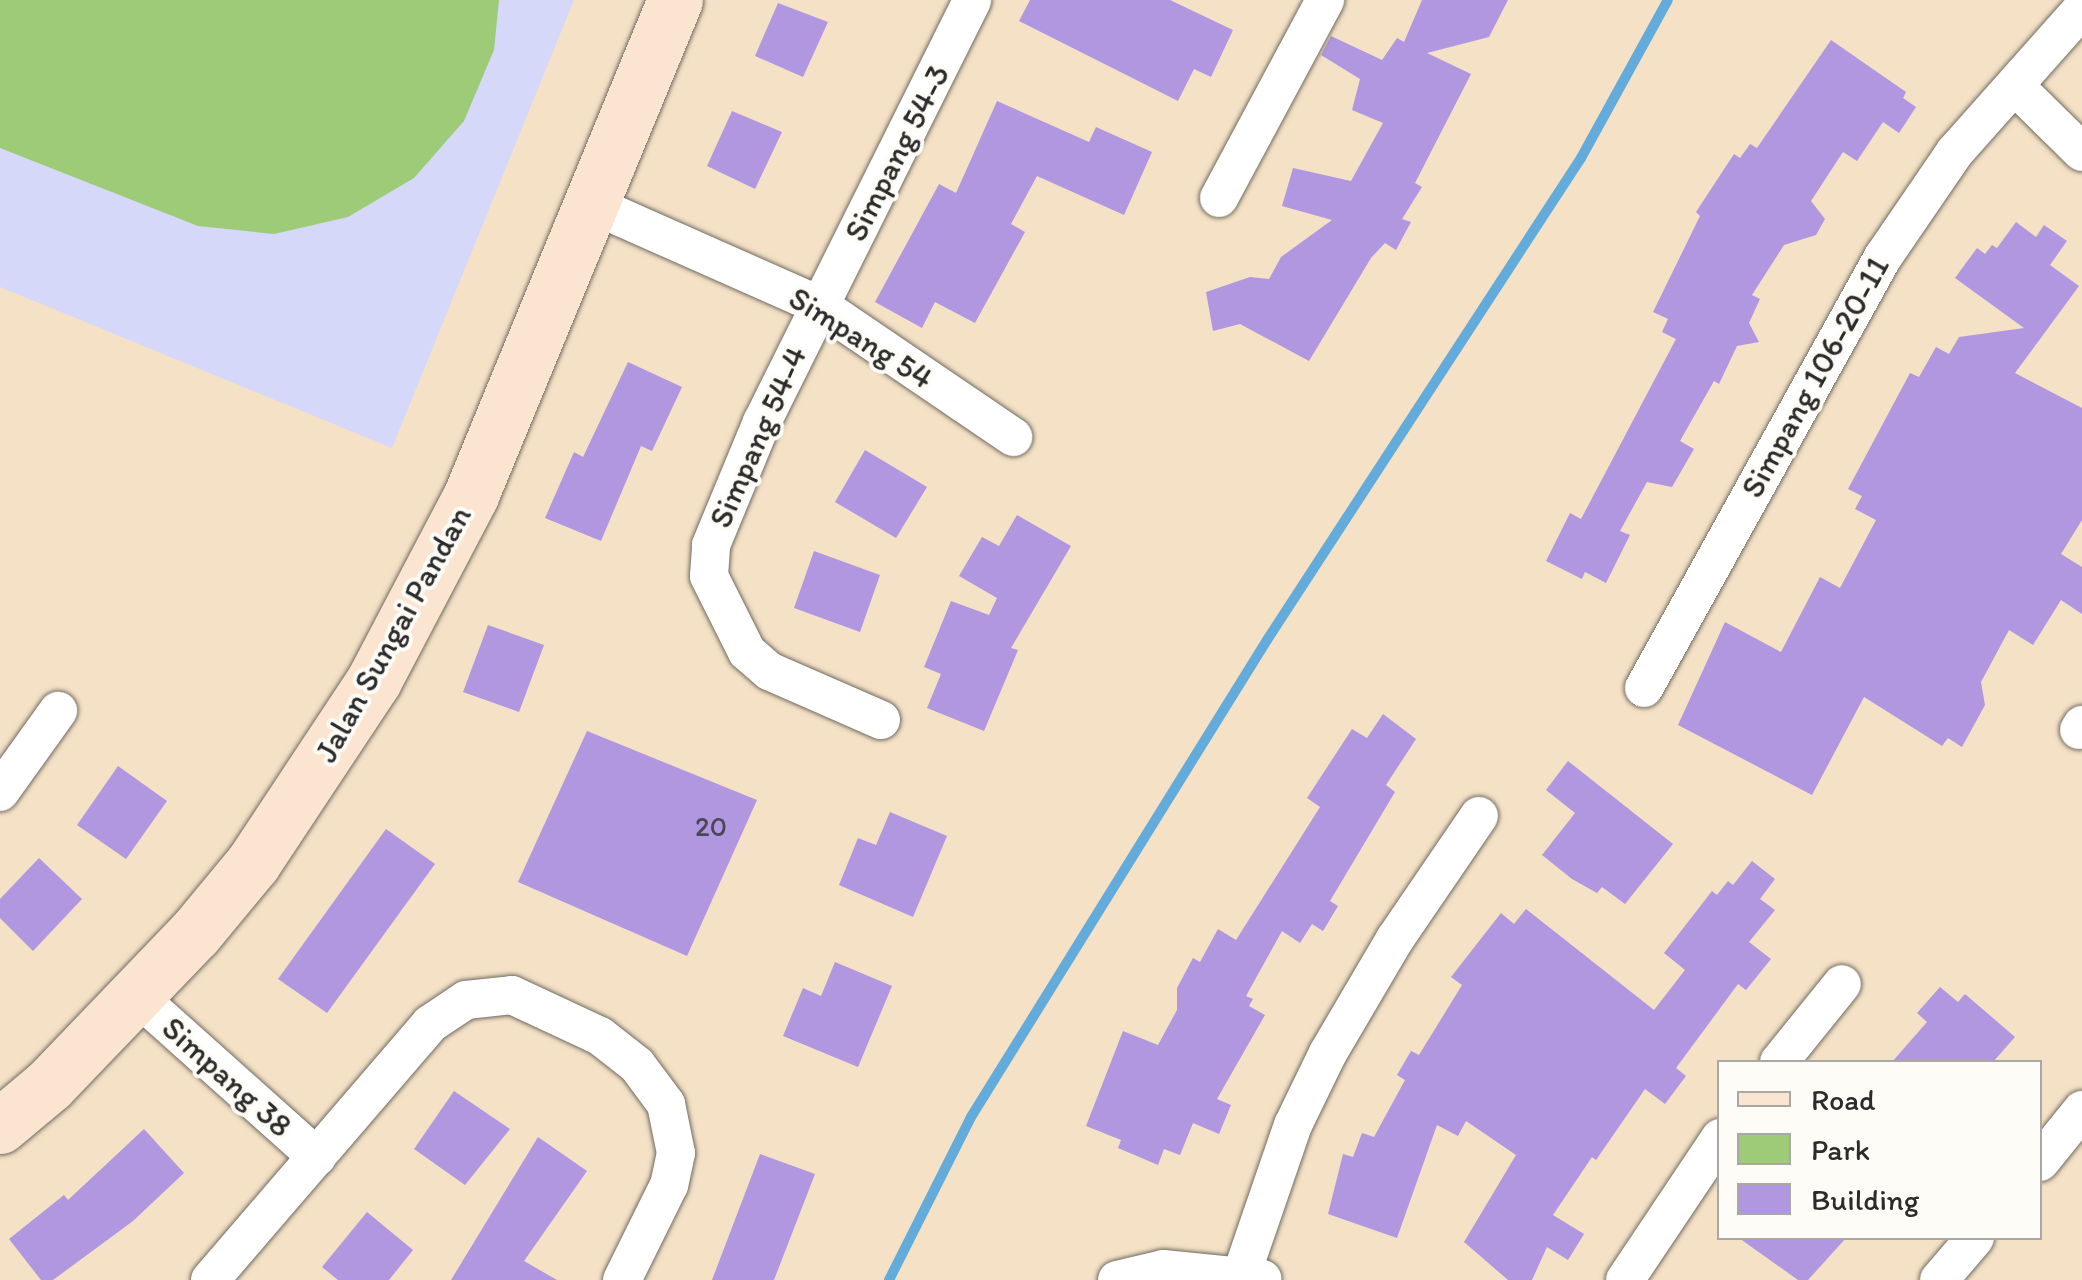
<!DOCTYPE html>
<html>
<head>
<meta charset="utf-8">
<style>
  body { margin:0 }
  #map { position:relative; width:2082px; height:1280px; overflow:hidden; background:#f4e1c6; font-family:Itim,sans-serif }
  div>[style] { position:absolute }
  .built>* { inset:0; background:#d5d8f9 }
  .green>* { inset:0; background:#9ecb78 }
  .stream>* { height:10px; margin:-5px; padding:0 5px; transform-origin:5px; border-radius:5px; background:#63abda }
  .building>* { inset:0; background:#b197e0 }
  .roads { filter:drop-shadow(0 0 2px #716b61) drop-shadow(0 0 2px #716b61) }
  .street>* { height:38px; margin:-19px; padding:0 19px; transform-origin:19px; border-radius:19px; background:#fff }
  .secondary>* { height:55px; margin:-27.5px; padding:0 27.5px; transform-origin:27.5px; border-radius:27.5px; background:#fce5d0 }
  span { translate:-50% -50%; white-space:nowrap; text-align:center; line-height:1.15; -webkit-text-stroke:8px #fdfcf7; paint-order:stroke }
  .number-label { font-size:28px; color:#4c4658 }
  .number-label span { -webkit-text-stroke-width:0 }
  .street-label { font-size:32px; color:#2b2b2b }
  .legend { position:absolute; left:1717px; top:1060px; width:325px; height:180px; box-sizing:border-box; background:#fdfcf7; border:2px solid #a9a8a5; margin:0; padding:12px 18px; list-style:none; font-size:30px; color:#2b2b2b }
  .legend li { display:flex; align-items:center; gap:20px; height:50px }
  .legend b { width:50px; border:2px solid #a9a8a5 }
</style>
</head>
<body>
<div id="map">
  <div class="built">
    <div style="clip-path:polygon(0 0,574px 0,392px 448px,0 287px)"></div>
  </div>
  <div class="green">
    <div style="clip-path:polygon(0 0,499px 0,494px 50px,464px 121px,414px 178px,348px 217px,274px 234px,198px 226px,0 148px)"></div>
  </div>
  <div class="stream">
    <div style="left:889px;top:1280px;width:182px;rotate:-63.3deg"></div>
    <div style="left:971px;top:1117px;width:561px;rotate:-58.18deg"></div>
    <div style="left:1267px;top:640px;width:575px;rotate:-56.92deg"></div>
    <div style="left:1581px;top:158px;width:180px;rotate:-61.2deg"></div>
  </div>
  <div class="building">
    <div style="clip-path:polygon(1030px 0,1170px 0,1233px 30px,1211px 77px,1194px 69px,1178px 101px,1019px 21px)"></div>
    <div style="clip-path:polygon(1422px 0,1508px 0,1489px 37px,1427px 53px,1471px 74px,1415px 183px,1422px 187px,1402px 219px,1411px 222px,1396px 250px,1385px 243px,1371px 258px,1309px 361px,1240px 324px,1213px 331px,1206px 292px,1250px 277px,1269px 279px,1281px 257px,1332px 220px,1282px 206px,1293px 168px,1351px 181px,1383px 123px,1352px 110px,1360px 79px,1321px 55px,1331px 36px,1382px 60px,1397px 38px,1404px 42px)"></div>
    <div style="clip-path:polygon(778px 3px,828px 22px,803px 77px,755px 56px)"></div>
    <div style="clip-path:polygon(1831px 40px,1906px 92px,1903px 98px,1916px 107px,1899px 133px,1883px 122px,1857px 161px,1843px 152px,1811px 201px,1825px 219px,1816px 235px,1784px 245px,1752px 295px,1760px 299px,1749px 323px,1759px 342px,1737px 346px,1719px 384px,1714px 381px,1680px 441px,1694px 449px,1672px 487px,1647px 482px,1620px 531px,1630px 535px,1606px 583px,1585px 572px,1582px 579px,1546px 561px,1570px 513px,1581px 519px,1676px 339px,1662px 332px,1668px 319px,1653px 312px,1700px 216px,1696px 212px,1734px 154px,1740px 158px,1750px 144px,1757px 148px)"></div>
    <div style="clip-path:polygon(997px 101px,1089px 142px,1096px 127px,1152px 152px,1124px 215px,1037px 176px,1011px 224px,1025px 232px,975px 323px,935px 302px,922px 328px,875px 302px,939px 184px,956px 193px)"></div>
    <div style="clip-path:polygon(732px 111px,782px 132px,755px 189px,707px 166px)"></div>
    <div style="clip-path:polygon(2016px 222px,2036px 237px,2044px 225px,2067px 241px,2050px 265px,2079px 286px,2015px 373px,2082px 408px,2082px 520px,2061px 554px,2082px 567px,2082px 614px,2061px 600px,2033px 645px,2009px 630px,1981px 682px,1985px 705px,1962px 747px,1948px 738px,1942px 746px,1864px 697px,1812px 795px,1678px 725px,1725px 622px,1781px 652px,1820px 577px,1840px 588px,1876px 520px,1855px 509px,1862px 496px,1848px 489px,1910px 373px,1919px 377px,1936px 347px,1949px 354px,1959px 337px,2024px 328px,1955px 278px,1977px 248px,1985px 254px,1992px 245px,1997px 248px)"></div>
    <div style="clip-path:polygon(628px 362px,682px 387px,652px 451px,641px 446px,601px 541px,545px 518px,574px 452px,583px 457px)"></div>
    <div style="clip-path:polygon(865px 450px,927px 487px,896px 538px,835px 502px)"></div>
    <div style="clip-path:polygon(1017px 515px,1071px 546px,1011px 648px,1018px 650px,984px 731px,927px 708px,941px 674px,924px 667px,951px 601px,989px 615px,997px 598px,959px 576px,982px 537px,999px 546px)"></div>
    <div style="clip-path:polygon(814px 551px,880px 575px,860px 632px,794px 608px)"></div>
    <div style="clip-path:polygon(488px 625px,544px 645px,519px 712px,463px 692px)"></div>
    <div style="clip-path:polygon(1383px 714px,1416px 739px,1386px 785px,1395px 792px,1330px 901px,1338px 906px,1323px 931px,1312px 924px,1300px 943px,1282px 931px,1246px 996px,1253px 999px,1249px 1006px,1265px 1015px,1217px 1099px,1231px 1105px,1219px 1134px,1193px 1123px,1180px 1155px,1164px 1149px,1158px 1165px,1118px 1148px,1121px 1140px,1086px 1126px,1123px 1031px,1158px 1045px,1177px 1010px,1177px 988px,1193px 958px,1200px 962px,1218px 929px,1236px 940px,1320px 807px,1307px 798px,1352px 729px,1367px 738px)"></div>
    <div style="clip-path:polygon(587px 731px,757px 800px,687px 956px,518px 882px)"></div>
    <div style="clip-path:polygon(1568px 761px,1673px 844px,1625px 904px,1602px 887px,1597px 893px,1572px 879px,1542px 855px,1575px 813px,1546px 790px)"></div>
    <div style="clip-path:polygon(118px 766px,167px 801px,126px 859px,77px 825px)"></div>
    <div style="clip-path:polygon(890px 812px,947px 836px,913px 917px,839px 885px,858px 838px,876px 845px)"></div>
    <div style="clip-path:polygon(386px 829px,435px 864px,327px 1013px,278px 979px)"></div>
    <div style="clip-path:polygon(39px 858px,82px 899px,33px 951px,0 918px,0 899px)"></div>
    <div style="clip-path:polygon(1752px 861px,1775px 879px,1760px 899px,1775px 910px,1749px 942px,1771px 959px,1746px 990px,1738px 984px,1676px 1068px,1686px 1076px,1665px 1104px,1645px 1089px,1596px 1160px,1592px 1157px,1553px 1215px,1584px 1234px,1568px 1260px,1547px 1247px,1532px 1280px,1508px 1280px,1464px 1242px,1516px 1155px,1466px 1121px,1458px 1136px,1437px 1125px,1397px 1238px,1328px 1214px,1343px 1154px,1353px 1157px,1362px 1133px,1374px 1137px,1405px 1080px,1397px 1075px,1411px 1051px,1419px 1055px,1462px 985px,1451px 977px,1501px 913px,1514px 924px,1526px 909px,1654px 1010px,1685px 970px,1664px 953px,1712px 891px,1717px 895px,1728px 881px,1733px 885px)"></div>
    <div style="clip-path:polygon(835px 962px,892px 986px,858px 1067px,783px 1036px,803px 988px,821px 996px)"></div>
    <div style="clip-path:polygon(1940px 987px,1958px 1002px,1965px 994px,2015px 1037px,1993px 1062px,1892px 1062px,1927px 1022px,1917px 1013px)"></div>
    <div style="clip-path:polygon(454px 1091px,510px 1129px,465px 1185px,414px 1149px)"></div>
    <div style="clip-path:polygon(144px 1129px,184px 1173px,133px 1221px,53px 1280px,41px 1280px,9px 1239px,64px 1195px,68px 1200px)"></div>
    <div style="clip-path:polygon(538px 1137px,587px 1171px,524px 1261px,557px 1280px,451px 1280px)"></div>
    <div style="clip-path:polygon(760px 1154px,815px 1174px,774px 1280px,712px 1280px)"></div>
    <div style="clip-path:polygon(367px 1212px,413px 1250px,389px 1280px,338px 1280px,322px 1267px)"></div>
    <div style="clip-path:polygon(1739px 1238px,1846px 1238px,1808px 1280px,1798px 1280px)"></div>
  </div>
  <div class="roads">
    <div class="street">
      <div style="left:2017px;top:88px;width:91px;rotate:44.6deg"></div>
      <div style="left:1219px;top:198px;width:225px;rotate:-61.8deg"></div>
      <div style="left:591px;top:204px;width:249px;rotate:23.9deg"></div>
      <div style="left:819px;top:305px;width:235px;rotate:34.2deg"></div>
      <div style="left:1644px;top:688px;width:493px;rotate:-61deg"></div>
      <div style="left:1883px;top:257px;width:127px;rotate:-55.6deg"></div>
      <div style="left:1955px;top:152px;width:191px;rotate:-48.4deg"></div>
      <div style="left:881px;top:720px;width:122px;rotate:-156.4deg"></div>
      <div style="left:769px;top:671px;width:29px;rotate:-139deg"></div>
      <div style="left:747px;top:652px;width:85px;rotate:-116.6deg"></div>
      <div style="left:709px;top:576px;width:31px;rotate:-86deg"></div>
      <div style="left:711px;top:545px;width:133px;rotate:-67.5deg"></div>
      <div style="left:762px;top:422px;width:471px;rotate:-63.5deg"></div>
      <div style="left:2079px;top:730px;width:6px;rotate:-59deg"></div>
      <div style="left:0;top:792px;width:100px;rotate:-54.4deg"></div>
      <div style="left:138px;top:997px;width:240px;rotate:41.8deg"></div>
      <div style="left:1779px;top:1062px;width:100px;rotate:-51.1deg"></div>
      <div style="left:2040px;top:1162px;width:67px;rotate:-51.1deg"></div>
      <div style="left:1242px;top:1273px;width:157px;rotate:-71deg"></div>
      <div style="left:1293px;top:1125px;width:80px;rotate:-64.1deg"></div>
      <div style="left:1328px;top:1053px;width:132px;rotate:-59.6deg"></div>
      <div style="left:1395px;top:939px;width:149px;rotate:-55.7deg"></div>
      <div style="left:210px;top:1280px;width:338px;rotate:-49.3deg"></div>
      <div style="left:430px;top:1024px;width:43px;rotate:-33.7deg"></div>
      <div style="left:466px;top:1000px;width:46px;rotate:-6.2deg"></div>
      <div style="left:512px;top:995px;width:97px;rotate:25deg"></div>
      <div style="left:600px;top:1036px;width:47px;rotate:38.1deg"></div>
      <div style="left:637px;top:1065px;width:49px;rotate:53.4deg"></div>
      <div style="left:666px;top:1104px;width:50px;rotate:78.5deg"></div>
      <div style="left:676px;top:1153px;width:33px;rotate:102deg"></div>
      <div style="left:669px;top:1185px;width:106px;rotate:116.3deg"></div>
      <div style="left:1117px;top:1280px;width:47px;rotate:-13.4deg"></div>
      <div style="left:1163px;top:1269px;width:100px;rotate:5.7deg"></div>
      <div style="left:1625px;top:1280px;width:171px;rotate:-56.2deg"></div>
      <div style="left:1939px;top:1280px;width:55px;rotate:-49.4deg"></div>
    </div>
    <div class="secondary">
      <div style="left:0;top:1126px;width:64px;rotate:-39.9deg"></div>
      <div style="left:49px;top:1085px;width:211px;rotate:-46.2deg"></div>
      <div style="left:195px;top:933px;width:91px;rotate:-50.4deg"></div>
      <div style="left:253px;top:863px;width:219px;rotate:-56.5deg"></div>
      <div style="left:374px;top:680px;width:209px;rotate:-62.3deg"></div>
      <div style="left:471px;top:495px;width:535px;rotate:-67.6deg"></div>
    </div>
  </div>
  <div class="number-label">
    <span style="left:711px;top:826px">20</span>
  </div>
  <div class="street-label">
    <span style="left:897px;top:153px;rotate:-63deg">Simpang 54-3</span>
    <span style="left:861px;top:338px;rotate:32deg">Simpang 54</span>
    <span style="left:1815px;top:377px;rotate:-61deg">Simpang 106-20-11</span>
    <span style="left:758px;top:437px;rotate:-66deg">Simpang 54-4</span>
    <span style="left:393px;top:634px;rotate:-61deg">Jalan Sungai Pandan</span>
    <span style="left:227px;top:1077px;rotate:42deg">Simpang 38</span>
  </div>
  <ul class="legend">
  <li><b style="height:12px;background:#fce5d0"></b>Road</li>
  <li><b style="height:28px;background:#9ecb78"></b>Park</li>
  <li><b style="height:28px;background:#b197e0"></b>Building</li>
  </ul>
</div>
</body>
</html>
